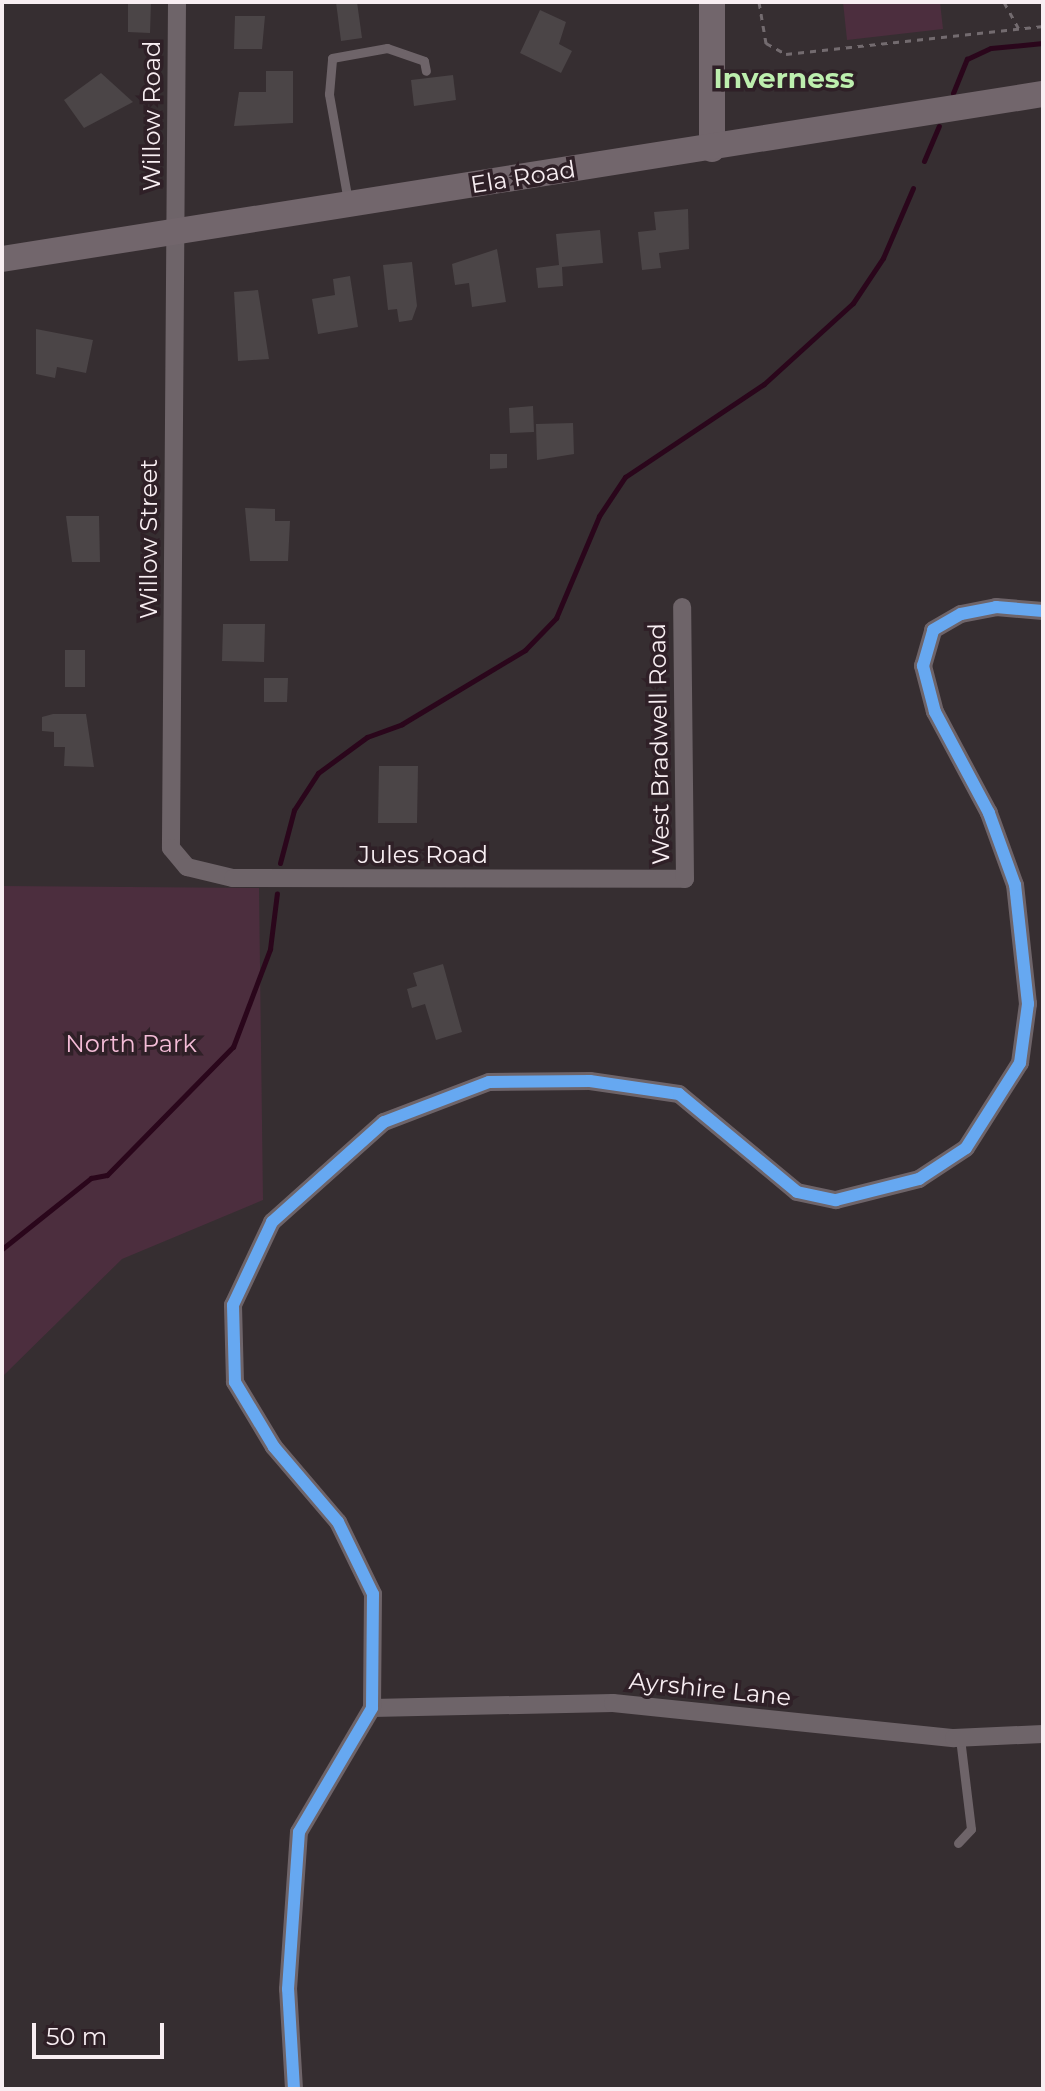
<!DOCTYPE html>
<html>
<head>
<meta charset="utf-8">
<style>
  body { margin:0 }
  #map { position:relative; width:1045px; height:2091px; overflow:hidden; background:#362e31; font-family:Montserrat,sans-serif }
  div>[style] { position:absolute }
  .green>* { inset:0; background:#4c2e3e }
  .stream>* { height:5px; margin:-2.5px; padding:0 2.5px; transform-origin:2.5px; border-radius:2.5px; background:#2a061b }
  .building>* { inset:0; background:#4b4547 }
  .path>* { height:3px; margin-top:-1.5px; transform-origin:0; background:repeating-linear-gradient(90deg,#736b6f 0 6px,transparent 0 12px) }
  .lane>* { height:9px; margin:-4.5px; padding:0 4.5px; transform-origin:4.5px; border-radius:4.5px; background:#6e6469 }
  .street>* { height:18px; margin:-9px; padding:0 9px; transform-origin:9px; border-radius:9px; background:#6e6469 }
  .secondary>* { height:26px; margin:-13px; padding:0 13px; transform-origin:13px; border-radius:13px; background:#72666c }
  .cycleway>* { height:12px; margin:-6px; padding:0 6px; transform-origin:6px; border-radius:6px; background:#66a8f1 }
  span { translate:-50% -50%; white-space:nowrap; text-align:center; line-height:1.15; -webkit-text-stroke:7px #2f2027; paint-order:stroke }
  .street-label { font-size:24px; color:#f8eef2 }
  .park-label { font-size:24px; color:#f4bcd7 }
  .quarter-label { font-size:28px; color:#bdeeae; font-weight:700 }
  .frame { position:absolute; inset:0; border:4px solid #f8eef2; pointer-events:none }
  .scale { position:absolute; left:32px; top:2023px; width:132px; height:36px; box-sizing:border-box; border:4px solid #f8eef2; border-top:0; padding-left:10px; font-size:24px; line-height:28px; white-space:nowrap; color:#f8eef2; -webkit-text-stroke:6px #2f2027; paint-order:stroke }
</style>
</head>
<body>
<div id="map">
  <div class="green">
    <div style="clip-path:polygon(843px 2px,940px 2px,943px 29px,847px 40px)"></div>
    <div style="clip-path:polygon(2px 886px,259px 888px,263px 1200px,122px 1259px,2px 1377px)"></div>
  </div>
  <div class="stream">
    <div style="left:953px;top:93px;width:37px;rotate:-68deg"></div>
    <div style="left:967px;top:59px;width:26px;rotate:-25deg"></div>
    <div style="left:991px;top:48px;width:52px;rotate:-5.5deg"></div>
    <div style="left:924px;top:161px;width:38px;rotate:-67deg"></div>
    <div style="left:280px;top:863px;width:55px;rotate:-75.2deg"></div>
    <div style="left:294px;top:810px;width:44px;rotate:-57deg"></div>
    <div style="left:318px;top:773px;width:61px;rotate:-36.3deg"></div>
    <div style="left:367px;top:737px;width:37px;rotate:-20deg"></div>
    <div style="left:402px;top:724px;width:144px;rotate:-31deg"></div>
    <div style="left:525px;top:650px;width:45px;rotate:-45.9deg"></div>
    <div style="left:556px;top:618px;width:111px;rotate:-67.1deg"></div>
    <div style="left:599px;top:516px;width:47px;rotate:-56.3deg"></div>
    <div style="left:625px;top:477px;width:167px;rotate:-33.8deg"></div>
    <div style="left:764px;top:384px;width:120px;rotate:-42.3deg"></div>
    <div style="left:853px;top:303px;width:54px;rotate:-56.3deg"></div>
    <div style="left:883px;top:258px;width:76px;rotate:-66.8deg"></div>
    <div style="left:2px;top:1249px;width:114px;rotate:-38.6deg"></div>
    <div style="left:91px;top:1178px;width:16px;rotate:-11deg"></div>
    <div style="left:107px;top:1175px;width:180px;rotate:-45.5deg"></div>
    <div style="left:233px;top:1047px;width:105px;rotate:-69.3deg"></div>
    <div style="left:270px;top:949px;width:56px;rotate:-82.9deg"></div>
  </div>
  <div class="building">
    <div style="clip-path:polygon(128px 2px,151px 2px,150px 33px,128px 32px)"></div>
    <div style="clip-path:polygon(336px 2px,357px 2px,362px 38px,341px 41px)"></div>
    <div style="clip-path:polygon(540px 10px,566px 22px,559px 44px,572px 51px,561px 73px,520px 53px)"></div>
    <div style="clip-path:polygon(235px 16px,265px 16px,262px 49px,234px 49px)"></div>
    <div style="clip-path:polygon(266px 71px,293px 71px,293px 123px,234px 126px,239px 92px,266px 92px)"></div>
    <div style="clip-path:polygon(101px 73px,133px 102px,84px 128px,64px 100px)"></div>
    <div style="clip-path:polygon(453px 75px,456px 100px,414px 106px,411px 80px)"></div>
    <div style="clip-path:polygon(688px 209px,689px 249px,659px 253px,661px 268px,642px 270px,638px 232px,656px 230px,654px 212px)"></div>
    <div style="clip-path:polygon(600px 230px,603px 263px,562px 267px,563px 286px,538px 288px,536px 268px,559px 265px,556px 234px)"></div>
    <div style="clip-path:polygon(497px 249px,506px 302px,472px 307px,469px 283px,455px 285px,452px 264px)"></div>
    <div style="clip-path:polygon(412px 262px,417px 306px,412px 320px,399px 322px,397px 309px,388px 310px,383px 265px)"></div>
    <div style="clip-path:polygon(350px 276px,358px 327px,318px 334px,312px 299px,335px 295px,333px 279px)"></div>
    <div style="clip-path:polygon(258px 290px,269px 359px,238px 361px,234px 292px)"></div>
    <div style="clip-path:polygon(36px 329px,93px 340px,86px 373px,57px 367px,55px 378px,36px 374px)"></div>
    <div style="clip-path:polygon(533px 406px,534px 432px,510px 433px,509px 408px)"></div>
    <div style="clip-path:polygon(573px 423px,574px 454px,537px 460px,536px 424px)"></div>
    <div style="clip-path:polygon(490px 454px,507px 454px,507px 468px,490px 469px)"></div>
    <div style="clip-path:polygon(245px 508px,275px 509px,275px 521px,290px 521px,288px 561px,250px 561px)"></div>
    <div style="clip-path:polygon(66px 516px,99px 516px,100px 562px,72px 562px)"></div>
    <div style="clip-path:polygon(223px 624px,265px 624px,264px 662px,222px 661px)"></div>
    <div style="clip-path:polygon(65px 650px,85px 650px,85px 687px,65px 687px)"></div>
    <div style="clip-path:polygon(264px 678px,288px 678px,287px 702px,264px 702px)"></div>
    <div style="clip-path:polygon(53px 714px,86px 714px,94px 767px,64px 766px,65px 747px,54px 747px,54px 732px,42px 731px,42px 717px)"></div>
    <div style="clip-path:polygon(379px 766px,418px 766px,417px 823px,378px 823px)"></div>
    <div style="clip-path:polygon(443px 964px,462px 1032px,436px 1040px,425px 1004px,412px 1008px,407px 989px,417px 986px,413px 973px)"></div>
  </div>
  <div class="path">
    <div style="left:759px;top:2px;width:42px;rotate:80.3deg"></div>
    <div style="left:766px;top:43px;width:23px;rotate:29deg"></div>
    <div style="left:786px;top:54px;width:259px;rotate:-6.2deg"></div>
    <div style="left:1004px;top:2px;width:31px;rotate:61deg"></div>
  </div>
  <div class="lane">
    <div style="left:348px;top:201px;width:109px;rotate:-100.1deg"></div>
    <div style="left:329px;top:94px;width:36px;rotate:-85deg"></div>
    <div style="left:332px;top:58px;width:56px;rotate:-10.3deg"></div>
    <div style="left:387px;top:48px;width:39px;rotate:19deg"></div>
    <div style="left:424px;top:61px;width:10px;rotate:79deg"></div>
    <div style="left:958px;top:1843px;width:19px;rotate:-47deg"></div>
    <div style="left:971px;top:1829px;width:92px;rotate:-96.9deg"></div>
  </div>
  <div class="street">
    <div style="left:177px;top:2px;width:846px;rotate:90.41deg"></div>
    <div style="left:171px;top:848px;width:25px;rotate:50deg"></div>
    <div style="left:187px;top:867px;width:47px;rotate:13.4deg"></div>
    <div style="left:233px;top:878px;width:452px;rotate:0.1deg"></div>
    <div style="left:685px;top:879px;width:272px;rotate:-90.6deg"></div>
    <div style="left:372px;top:1708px;width:241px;rotate:-1.2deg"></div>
    <div style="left:613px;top:1703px;width:343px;rotate:5.9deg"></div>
    <div style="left:954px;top:1738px;width:89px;rotate:-2.6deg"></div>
    <div style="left:294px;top:2089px;width:100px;rotate:-93.4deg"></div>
    <div style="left:288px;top:1989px;width:157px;rotate:-86deg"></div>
    <div style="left:299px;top:1832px;width:144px;rotate:-59.5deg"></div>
    <div style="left:372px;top:1708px;width:114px;rotate:-89.5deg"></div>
    <div style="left:373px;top:1594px;width:80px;rotate:-115.9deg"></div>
    <div style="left:338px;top:1522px;width:99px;rotate:-130.5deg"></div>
    <div style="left:274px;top:1447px;width:76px;rotate:-121deg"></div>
    <div style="left:235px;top:1382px;width:77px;rotate:-91.5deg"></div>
    <div style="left:233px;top:1305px;width:92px;rotate:-64.8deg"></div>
    <div style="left:272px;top:1222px;width:150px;rotate:-41.8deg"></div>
    <div style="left:384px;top:1122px;width:112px;rotate:-20.9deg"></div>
    <div style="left:489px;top:1082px;width:101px;rotate:-0.6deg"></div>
    <div style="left:590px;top:1081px;width:90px;rotate:8.3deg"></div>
    <div style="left:679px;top:1094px;width:153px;rotate:39.7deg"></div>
    <div style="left:797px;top:1192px;width:40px;rotate:12deg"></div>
    <div style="left:836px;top:1200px;width:86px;rotate:-14.2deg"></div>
    <div style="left:919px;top:1179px;width:56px;rotate:-33.4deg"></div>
    <div style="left:966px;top:1148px;width:101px;rotate:-57.6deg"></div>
    <div style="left:1020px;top:1063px;width:60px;rotate:-82.3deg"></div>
    <div style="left:1028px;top:1004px;width:120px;rotate:-96.2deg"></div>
    <div style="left:1015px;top:885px;width:77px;rotate:-109.9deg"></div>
    <div style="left:989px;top:813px;width:115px;rotate:-118.1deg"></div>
    <div style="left:935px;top:712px;width:48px;rotate:-104.6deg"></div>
    <div style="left:923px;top:666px;width:37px;rotate:-74deg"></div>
    <div style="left:933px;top:630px;width:32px;rotate:-30deg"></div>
    <div style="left:961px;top:614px;width:36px;rotate:-11deg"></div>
    <div style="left:996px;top:607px;width:47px;rotate:4.9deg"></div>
  </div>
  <div class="secondary">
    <div style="left:712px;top:149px;width:147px;rotate:-90deg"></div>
    <div style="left:2px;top:259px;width:1054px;rotate:-9.01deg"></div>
  </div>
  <div class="cycleway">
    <div style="left:294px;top:2089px;width:100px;rotate:-93.4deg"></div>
    <div style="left:288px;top:1989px;width:157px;rotate:-86deg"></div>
    <div style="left:299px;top:1832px;width:144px;rotate:-59.5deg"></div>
    <div style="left:372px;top:1708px;width:114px;rotate:-89.5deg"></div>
    <div style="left:373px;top:1594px;width:80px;rotate:-115.9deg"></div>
    <div style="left:338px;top:1522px;width:99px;rotate:-130.5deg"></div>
    <div style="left:274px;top:1447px;width:76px;rotate:-121deg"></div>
    <div style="left:235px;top:1382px;width:77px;rotate:-91.5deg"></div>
    <div style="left:233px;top:1305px;width:92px;rotate:-64.8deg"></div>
    <div style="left:272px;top:1222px;width:150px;rotate:-41.8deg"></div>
    <div style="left:384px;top:1122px;width:112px;rotate:-20.9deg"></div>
    <div style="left:489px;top:1082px;width:101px;rotate:-0.6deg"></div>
    <div style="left:590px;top:1081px;width:90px;rotate:8.3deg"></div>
    <div style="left:679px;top:1094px;width:153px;rotate:39.7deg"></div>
    <div style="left:797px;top:1192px;width:40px;rotate:12deg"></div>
    <div style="left:836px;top:1200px;width:86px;rotate:-14.2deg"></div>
    <div style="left:919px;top:1179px;width:56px;rotate:-33.4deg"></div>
    <div style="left:966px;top:1148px;width:101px;rotate:-57.6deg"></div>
    <div style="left:1020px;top:1063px;width:60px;rotate:-82.3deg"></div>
    <div style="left:1028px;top:1004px;width:120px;rotate:-96.2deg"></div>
    <div style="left:1015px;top:885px;width:77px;rotate:-109.9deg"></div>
    <div style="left:989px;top:813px;width:115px;rotate:-118.1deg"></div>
    <div style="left:935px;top:712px;width:48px;rotate:-104.6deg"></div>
    <div style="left:923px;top:666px;width:37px;rotate:-74deg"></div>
    <div style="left:933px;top:630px;width:32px;rotate:-30deg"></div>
    <div style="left:961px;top:614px;width:36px;rotate:-11deg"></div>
    <div style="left:996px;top:607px;width:47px;rotate:4.9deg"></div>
  </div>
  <div class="street-label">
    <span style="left:152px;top:116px;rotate:-90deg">Willow Road</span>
    <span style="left:523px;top:177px;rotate:-9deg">Ela Road</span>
    <span style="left:149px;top:539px;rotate:-90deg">Willow Street</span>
    <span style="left:659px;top:744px;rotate:-91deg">West Bradwell Road</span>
    <span style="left:423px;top:855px">Jules Road</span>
    <span style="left:710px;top:1689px;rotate:6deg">Ayrshire Lane</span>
  </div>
  <div class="park-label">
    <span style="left:131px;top:1044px">North Park</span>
  </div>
  <div class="quarter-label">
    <span style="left:784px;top:78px">Inverness</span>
  </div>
  <div class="frame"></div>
  <div class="scale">50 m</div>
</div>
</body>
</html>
